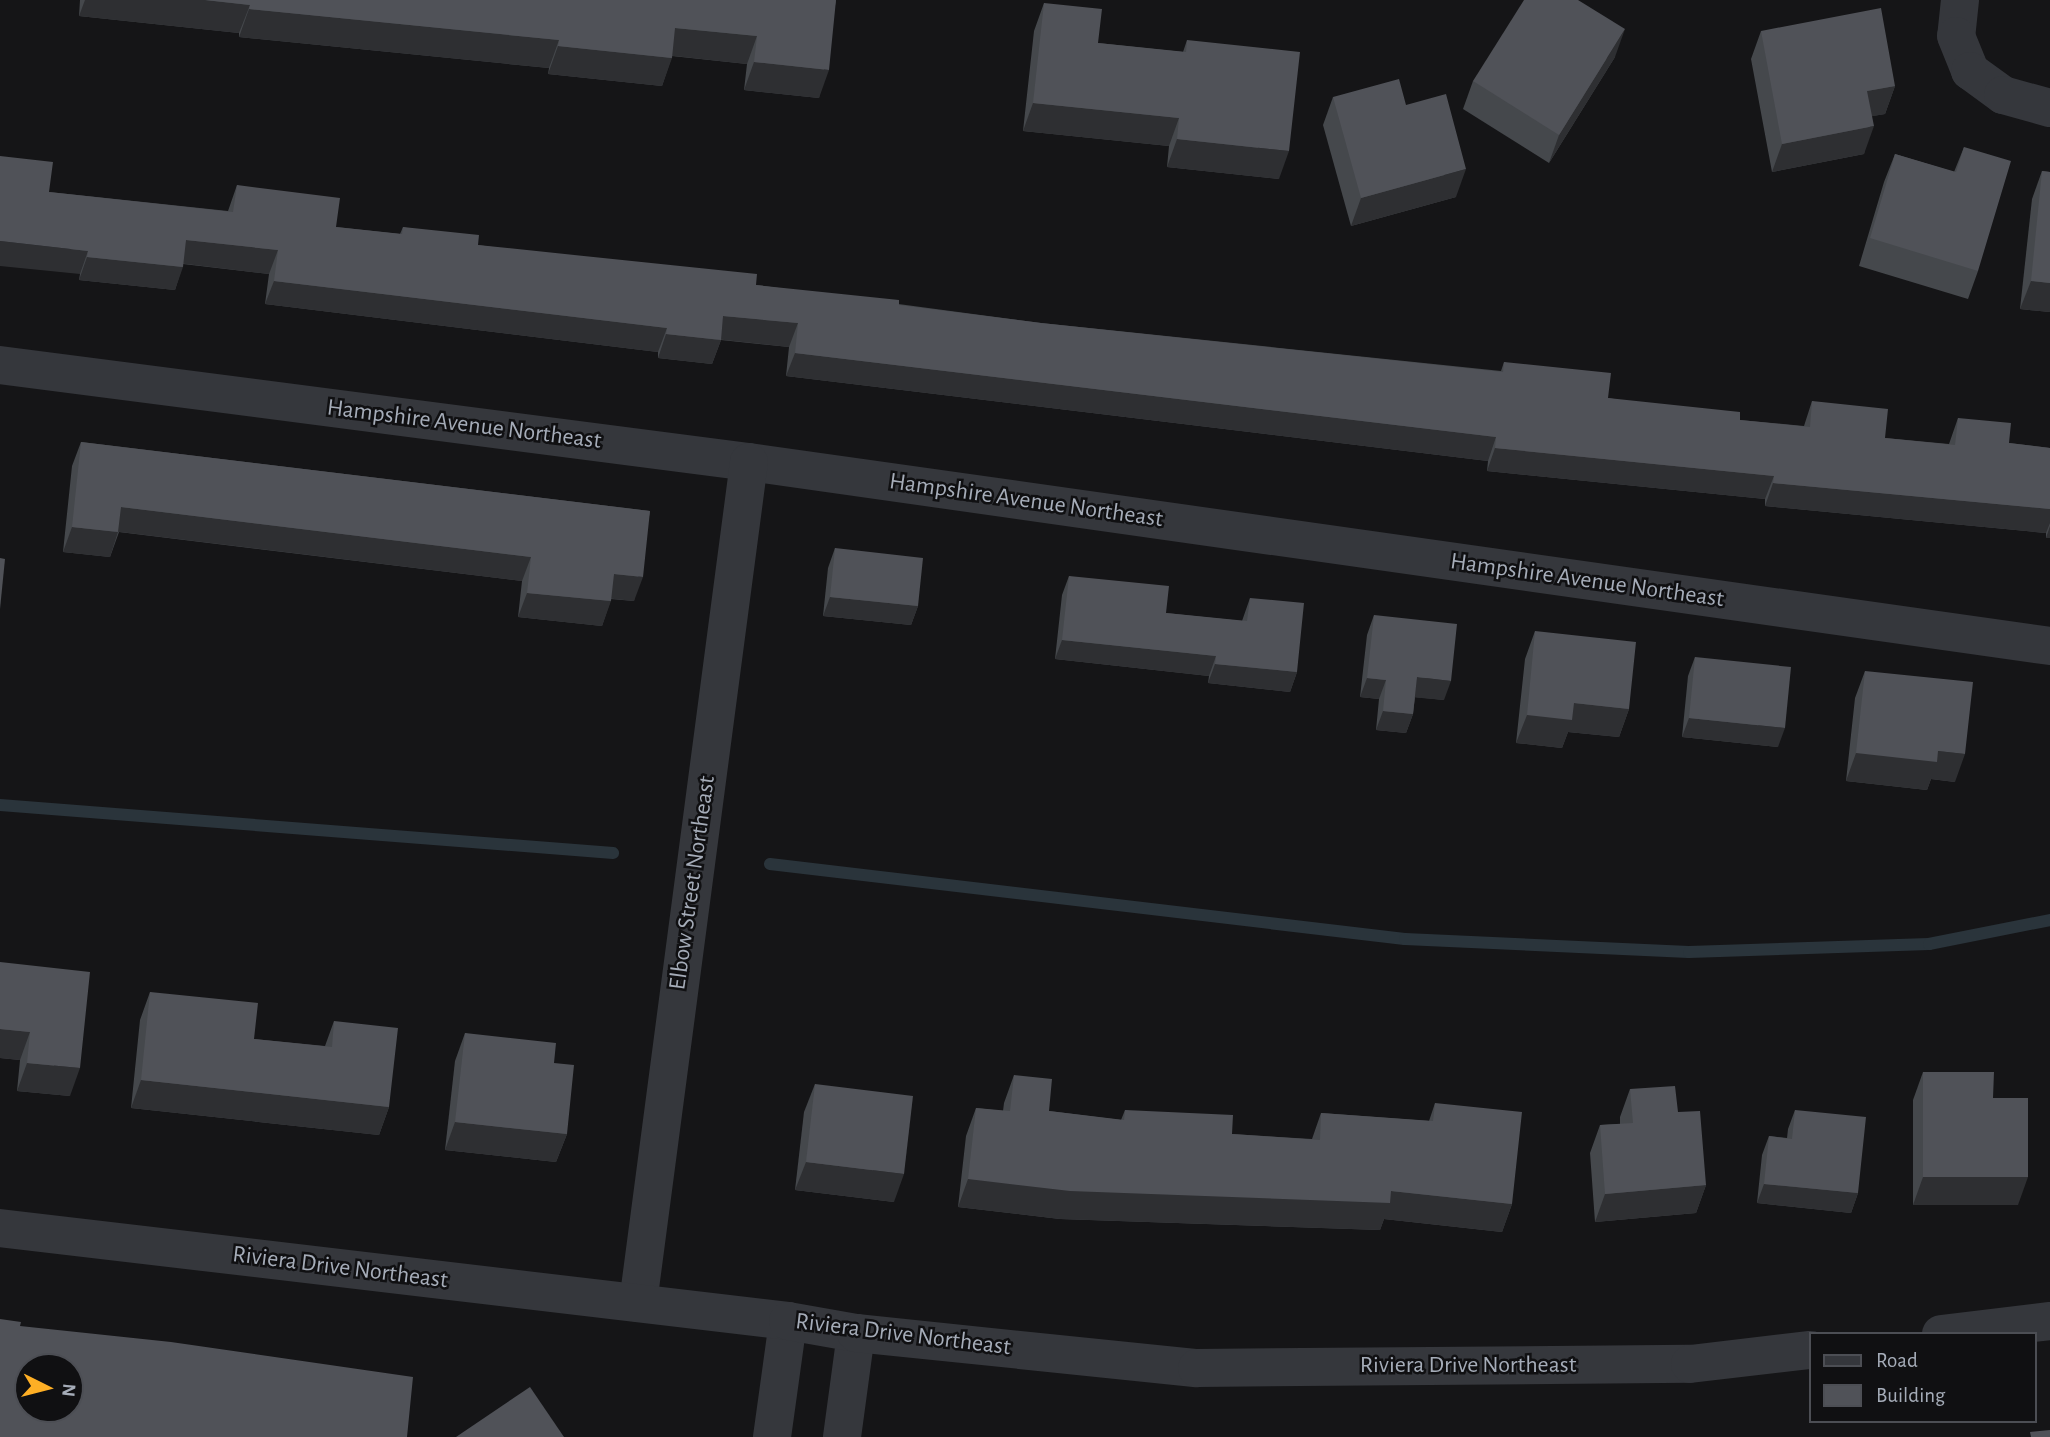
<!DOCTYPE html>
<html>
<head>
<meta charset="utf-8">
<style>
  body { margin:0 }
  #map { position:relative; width:2050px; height:1437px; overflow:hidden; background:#151517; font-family:"Alegreya Sans",sans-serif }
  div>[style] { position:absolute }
  .stream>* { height:12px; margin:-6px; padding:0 6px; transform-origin:6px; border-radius:6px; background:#2a343b }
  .minor>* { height:38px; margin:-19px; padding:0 19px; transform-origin:19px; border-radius:19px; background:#35373c }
  .tertiary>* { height:38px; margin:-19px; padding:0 19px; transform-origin:19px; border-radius:19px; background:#35373c }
  .wall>* { inset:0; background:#45484c }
  .shaded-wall>* { inset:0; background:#2e2f32 }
  .building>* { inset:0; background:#505258 }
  span { translate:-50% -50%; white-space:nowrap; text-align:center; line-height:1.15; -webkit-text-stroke:5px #101012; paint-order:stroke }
  .street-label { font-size:24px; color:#a5acb8 }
  .legend { position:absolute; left:1809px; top:1332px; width:228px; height:91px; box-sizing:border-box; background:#101012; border:2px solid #4c4e54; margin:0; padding:9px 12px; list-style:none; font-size:21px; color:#a5acb8 }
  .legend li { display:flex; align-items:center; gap:14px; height:35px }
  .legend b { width:35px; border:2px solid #4c4e54 }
  .north { position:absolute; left:14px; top:1353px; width:70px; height:70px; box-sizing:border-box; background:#101012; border:2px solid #4c4e54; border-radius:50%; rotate:96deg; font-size:19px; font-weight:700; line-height:28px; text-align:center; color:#a5acb8 }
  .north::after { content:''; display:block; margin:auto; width:24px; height:32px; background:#feaf25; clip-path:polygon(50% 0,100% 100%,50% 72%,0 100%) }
</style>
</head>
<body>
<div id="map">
  <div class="stream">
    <div style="left:0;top:805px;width:615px;rotate:4.48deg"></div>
    <div style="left:770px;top:864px;width:639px;rotate:6.74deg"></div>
    <div style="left:1405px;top:939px;width:284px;rotate:2.6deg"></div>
    <div style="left:1689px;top:952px;width:240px;rotate:-1.9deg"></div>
    <div style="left:1929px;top:944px;width:123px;rotate:-11.2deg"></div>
  </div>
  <div class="minor">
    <div style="left:1960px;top:0;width:36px;rotate:96deg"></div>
    <div style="left:1956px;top:36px;width:38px;rotate:68deg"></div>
    <div style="left:1970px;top:71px;width:41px;rotate:36deg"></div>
    <div style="left:2003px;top:95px;width:49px;rotate:15.5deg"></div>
    <div style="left:0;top:365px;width:755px;rotate:7.38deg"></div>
    <div style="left:749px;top:462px;width:1314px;rotate:8.05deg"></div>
    <div style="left:638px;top:1303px;width:848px;rotate:-82.48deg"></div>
    <div style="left:772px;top:1437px;width:117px;rotate:-82.1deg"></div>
    <div style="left:842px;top:1437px;width:105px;rotate:-82.3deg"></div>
  </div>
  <div class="tertiary">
    <div style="left:0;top:1228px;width:793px;rotate:6.73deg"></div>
    <div style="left:788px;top:1321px;width:69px;rotate:10deg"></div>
    <div style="left:856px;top:1333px;width:343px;rotate:5.9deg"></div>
    <div style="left:1197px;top:1368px;width:493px;rotate:-0.5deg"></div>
    <div style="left:1690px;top:1364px;width:121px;rotate:-6.7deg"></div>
    <div style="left:1941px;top:1334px;width:110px;rotate:-6.8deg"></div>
  </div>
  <div class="wall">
    <div style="clip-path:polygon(77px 0,836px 0,819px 98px,744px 90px,747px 64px,672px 56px,662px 86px,548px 74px,549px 68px,239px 37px,239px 33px,79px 16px,80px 0)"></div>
    <div style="clip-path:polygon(1044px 3px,1098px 43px,1183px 52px,1187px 40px,1279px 179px,1167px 167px,1169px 146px,1023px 131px,1034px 31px)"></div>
    <div style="clip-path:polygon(1761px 31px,1895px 86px,1885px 114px,1872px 116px,1864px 154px,1772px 172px,1751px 59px)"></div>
    <div style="clip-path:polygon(1615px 57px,1549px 163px,1463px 109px,1473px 81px)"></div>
    <div style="clip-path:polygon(1333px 97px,1406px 105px,1456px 197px,1351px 226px,1323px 125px)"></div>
    <div style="clip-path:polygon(1964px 147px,1978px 271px,1968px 299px,1859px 266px,1884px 182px,1895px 154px,1954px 172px)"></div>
    <div style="clip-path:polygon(2042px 171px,2050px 172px,2050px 312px,2020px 309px,2032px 199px)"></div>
    <div style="clip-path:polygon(237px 185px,336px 227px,400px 234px,403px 227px,478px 245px,756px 285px,1041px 323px,1501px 371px,1504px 362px,1608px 398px,1740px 420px,1804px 426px,1812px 401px,1885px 438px,1949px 444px,1958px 418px,2009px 443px,2050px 448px,2050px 538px,2046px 538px,2046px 533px,1765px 506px,1765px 499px,1487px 471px,1488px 461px,786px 376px,789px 347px,721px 340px,712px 364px,658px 358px,658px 352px,265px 304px,269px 274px,183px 264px,175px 290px,79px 280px,80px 274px,49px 192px,228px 211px)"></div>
    <div style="clip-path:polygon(81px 442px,650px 511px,634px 601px,611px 599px,602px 626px,518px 617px,522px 581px,119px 532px,110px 557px,63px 552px,72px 466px)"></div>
    <div style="clip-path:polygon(835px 548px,918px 606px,911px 625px,823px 616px,828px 568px)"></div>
    <div style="clip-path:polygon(1069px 576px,1166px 613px,1242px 621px,1250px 598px,1297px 672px,1290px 692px,1208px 683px,1209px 676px,1055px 659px,1062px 595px)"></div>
    <div style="clip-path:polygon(1374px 615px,1444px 700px,1415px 697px,1413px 714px,1406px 733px,1376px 730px,1379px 699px,1360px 697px,1367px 635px)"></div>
    <div style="clip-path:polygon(1535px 631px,1629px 709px,1619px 737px,1568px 732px,1562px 748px,1516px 743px,1525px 659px)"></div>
    <div style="clip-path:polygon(1695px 657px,1778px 747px,1682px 737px,1688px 676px)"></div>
    <div style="clip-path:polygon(1865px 671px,1955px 782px,1931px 779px,1927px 790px,1846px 781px,1855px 698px)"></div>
    <div style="clip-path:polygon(0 962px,70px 1096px,17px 1091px,20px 1060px,0 1058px)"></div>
    <div style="clip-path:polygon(150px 992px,254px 1039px,325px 1046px,334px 1021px,389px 1107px,379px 1135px,131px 1108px,140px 1020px)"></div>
    <div style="clip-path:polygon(465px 1033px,554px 1063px,567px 1134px,556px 1162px,445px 1150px,455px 1061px)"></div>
    <div style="clip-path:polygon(1923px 1072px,1993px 1098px,2018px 1205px,1913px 1205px,1913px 1100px)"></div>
    <div style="clip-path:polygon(1014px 1075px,1049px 1111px,1121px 1120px,1125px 1110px,1232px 1134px,1312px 1139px,1321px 1113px,1429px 1121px,1435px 1103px,1512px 1204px,1502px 1232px,1384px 1219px,1380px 1230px,1060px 1219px,958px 1207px,966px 1136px,976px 1108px,1003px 1111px,1004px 1103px)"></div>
    <div style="clip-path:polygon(815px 1084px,894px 1202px,795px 1190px,804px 1112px)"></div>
    <div style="clip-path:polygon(1630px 1089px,1706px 1185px,1696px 1213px,1595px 1222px,1590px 1153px,1600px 1125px,1620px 1124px,1620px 1117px)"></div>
    <div style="clip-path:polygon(1795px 1110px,1858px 1193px,1851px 1213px,1757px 1203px,1762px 1155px,1769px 1136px,1787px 1138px,1788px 1129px)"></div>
  </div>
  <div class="shaded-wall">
    <div style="clip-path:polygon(85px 0,205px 0,250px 5px,239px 33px,79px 16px)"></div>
    <div style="clip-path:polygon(249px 9px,559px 40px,549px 68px,239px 37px)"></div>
    <div style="clip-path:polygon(675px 28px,757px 36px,747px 64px,665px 55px)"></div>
    <div style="clip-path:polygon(1625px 29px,1615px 57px,1549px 163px,1559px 135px)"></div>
    <div style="clip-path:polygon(558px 46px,672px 58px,662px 86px,548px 74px)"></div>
    <div style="clip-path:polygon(754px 62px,829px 70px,819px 98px,744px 90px)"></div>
    <div style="clip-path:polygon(1895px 86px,1885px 114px,1857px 119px,1867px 91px)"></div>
    <div style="clip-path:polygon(1033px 103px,1179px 118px,1169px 146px,1023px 131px)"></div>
    <div style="clip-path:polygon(1874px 126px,1864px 154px,1772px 172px,1782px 144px)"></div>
    <div style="clip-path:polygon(1177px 139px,1289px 151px,1279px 179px,1167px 167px)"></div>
    <div style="clip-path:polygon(1466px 169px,1456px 197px,1351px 226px,1361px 198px)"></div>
    <div style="clip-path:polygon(186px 240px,278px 250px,269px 274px,178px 263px)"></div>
    <div style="clip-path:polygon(0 241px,88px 251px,80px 274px,0 266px)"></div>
    <div style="clip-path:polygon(87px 257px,183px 267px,175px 290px,79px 280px)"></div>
    <div style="clip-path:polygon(274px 281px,667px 328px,658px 352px,265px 304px)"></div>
    <div style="clip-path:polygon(2031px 281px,2050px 283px,2050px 312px,2020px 309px)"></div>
    <div style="clip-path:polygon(723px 316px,798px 323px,789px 347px,715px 339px)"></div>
    <div style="clip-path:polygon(666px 334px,721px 340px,712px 364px,658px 358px)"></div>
    <div style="clip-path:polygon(795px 353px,1496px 437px,1488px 461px,786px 376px)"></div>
    <div style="clip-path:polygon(1495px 448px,1774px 476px,1765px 499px,1487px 471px)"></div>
    <div style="clip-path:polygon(1773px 483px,2050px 509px,2050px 523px,2046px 533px,1765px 506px)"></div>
    <div style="clip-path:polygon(121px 507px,531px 557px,522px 581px,112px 531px)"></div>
    <div style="clip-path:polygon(2050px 526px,2050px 538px,2046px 538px)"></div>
    <div style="clip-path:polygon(72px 527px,118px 532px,110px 557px,63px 552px)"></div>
    <div style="clip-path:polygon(614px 574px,643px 577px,634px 601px,605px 598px)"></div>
    <div style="clip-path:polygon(527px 593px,611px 601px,602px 626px,518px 617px)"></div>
    <div style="clip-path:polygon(830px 597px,918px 606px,911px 625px,823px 616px)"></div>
    <div style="clip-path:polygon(1062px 640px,1216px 656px,1209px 676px,1055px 659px)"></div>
    <div style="clip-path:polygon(1215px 664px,1297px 672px,1290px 692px,1208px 683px)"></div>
    <div style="clip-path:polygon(1417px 677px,1451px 681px,1444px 700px,1410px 697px)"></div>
    <div style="clip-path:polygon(1367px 678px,1386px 680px,1379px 699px,1360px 697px)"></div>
    <div style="clip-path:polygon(1574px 703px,1629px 709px,1619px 737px,1568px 732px,1562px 748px,1516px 743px,1527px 715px)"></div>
    <div style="clip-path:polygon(1383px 711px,1413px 714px,1406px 733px,1376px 730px)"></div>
    <div style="clip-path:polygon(1689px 718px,1785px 728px,1778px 747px,1682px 737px)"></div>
    <div style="clip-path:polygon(1938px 751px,1965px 754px,1955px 782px,1931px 779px,1927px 790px,1846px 781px,1856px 753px)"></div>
    <div style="clip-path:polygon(0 1029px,30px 1032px,20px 1060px,0 1058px)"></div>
    <div style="clip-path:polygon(27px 1063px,80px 1068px,70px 1096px,17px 1091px)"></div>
    <div style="clip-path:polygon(141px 1080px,389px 1107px,379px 1135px,131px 1108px)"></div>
    <div style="clip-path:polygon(455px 1122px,567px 1134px,556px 1162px,445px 1150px)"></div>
    <div style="clip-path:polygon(806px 1162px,904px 1174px,894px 1202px,795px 1190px)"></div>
    <div style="clip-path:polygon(1923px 1177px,2028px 1177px,2018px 1205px,1913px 1205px)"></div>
    <div style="clip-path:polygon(968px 1179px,1391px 1191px,1512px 1204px,1502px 1232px,1384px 1219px,1380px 1230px,1060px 1219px,958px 1207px)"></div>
    <div style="clip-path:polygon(1764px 1184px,1858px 1193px,1851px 1213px,1757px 1203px)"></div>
    <div style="clip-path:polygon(1706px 1185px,1696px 1213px,1595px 1222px,1605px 1194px)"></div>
  </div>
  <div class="building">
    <div style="clip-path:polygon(205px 0,836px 0,829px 70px,754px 62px,757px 36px,675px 28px,672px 58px,558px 46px,559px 40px,249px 9px,250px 5px)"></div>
    <div style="clip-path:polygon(1524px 0,1578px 0,1625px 29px,1559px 135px,1473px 81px)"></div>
    <div style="clip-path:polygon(1044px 3px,1102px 9px,1098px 43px,1186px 52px,1187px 40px,1300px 52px,1289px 151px,1177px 139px,1179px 118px,1033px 103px)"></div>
    <div style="clip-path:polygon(1881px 8px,1895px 86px,1867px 91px,1874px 126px,1782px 144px,1761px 31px)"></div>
    <div style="clip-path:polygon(1399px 79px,1406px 105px,1446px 94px,1466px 169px,1361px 198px,1333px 97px)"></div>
    <div style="clip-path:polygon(1964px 147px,2011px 161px,1978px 271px,1870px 238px,1895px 154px,1956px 172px)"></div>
    <div style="clip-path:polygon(0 156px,53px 162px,49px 192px,233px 212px,237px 185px,340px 198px,336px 227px,402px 234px,403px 227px,479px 235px,478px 245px,757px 274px,756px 285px,899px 300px,899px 305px,1041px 323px,1503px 372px,1504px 362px,1611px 373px,1608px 398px,1740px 412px,1740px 420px,1810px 427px,1812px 401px,1888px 409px,1885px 438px,1955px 445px,1958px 418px,2011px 423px,2009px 443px,2050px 448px,2050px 509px,1773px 483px,1774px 476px,1495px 448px,1496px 437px,795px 353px,798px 323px,723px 316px,721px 340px,666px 334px,667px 328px,274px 281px,278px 250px,186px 240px,183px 267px,87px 257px,88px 251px,0 241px)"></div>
    <div style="clip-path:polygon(2042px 171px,2050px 172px,2050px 283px,2031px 281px)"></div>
    <div style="clip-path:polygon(81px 442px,650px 511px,643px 577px,614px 574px,611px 601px,527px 593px,531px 557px,121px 507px,118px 532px,72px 527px)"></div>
    <div style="clip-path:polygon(835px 548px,923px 558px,918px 606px,830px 597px)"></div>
    <div style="clip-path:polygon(0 558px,5px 559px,0 609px)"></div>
    <div style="clip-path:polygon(1069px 576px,1169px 586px,1166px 613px,1247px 621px,1250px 598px,1304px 603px,1297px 672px,1215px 664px,1216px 656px,1062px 640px)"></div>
    <div style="clip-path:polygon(1374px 615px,1457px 624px,1451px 681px,1417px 677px,1413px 714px,1383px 711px,1386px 680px,1367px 678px)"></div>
    <div style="clip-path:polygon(1535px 631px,1636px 642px,1629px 709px,1574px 703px,1572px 720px,1527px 715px)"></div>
    <div style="clip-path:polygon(1695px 657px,1791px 667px,1785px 728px,1689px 718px)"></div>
    <div style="clip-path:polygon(1865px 671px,1973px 682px,1965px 754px,1938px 751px,1937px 762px,1856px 753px)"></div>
    <div style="clip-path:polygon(0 962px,90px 972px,80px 1068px,27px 1063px,30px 1032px,0 1029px)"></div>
    <div style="clip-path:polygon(150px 992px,258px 1003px,254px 1039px,332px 1047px,334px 1021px,398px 1028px,389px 1107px,141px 1080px)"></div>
    <div style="clip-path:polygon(465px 1033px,556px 1043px,554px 1063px,574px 1065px,567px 1134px,455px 1122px)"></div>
    <div style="clip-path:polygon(1923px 1072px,1994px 1072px,1993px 1098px,2028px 1098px,2028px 1177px,1923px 1177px)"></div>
    <div style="clip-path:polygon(1014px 1075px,1052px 1079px,1049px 1111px,1124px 1120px,1125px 1110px,1233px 1115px,1232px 1134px,1320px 1140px,1321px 1113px,1433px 1121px,1435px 1103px,1522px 1112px,1512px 1204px,1391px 1191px,1390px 1203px,1070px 1191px,968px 1179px,976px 1108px,1010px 1111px)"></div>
    <div style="clip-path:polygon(815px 1084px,913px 1096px,904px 1174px,806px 1162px)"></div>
    <div style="clip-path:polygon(1675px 1086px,1678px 1112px,1700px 1111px,1706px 1185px,1605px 1194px,1600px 1125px,1633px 1123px,1630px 1089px)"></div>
    <div style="clip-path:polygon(1795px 1110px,1866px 1117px,1858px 1193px,1764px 1184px,1769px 1136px,1792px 1139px)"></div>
    <div style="clip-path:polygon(evenodd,0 1319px,21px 1322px,20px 1326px,171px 1342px,413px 1377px,407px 1437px,0 1437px,0 1319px,28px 1367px,70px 1367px,70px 1409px,28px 1409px,28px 1367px)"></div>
    <div style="clip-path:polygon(530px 1387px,564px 1437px,456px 1437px)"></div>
    <div style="clip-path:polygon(2050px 1430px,2050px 1437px,2031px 1437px,2030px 1432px)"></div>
  </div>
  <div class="street-label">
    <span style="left:464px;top:425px;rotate:7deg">Hampshire Avenue Northeast</span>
    <span style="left:1026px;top:501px;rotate:8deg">Hampshire Avenue Northeast</span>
    <span style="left:1587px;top:581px;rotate:8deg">Hampshire Avenue Northeast</span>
    <span style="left:693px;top:883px;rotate:-82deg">Elbow Street Northeast</span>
    <span style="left:340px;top:1268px;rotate:7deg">Riviera Drive Northeast</span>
    <span style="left:903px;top:1335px;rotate:7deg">Riviera Drive Northeast</span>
    <span style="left:1468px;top:1366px">Riviera Drive Northeast</span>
  </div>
  <ul class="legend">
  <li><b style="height:9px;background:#35373c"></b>Road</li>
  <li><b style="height:19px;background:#505258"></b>Building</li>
  </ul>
  <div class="north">N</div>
</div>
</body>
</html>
